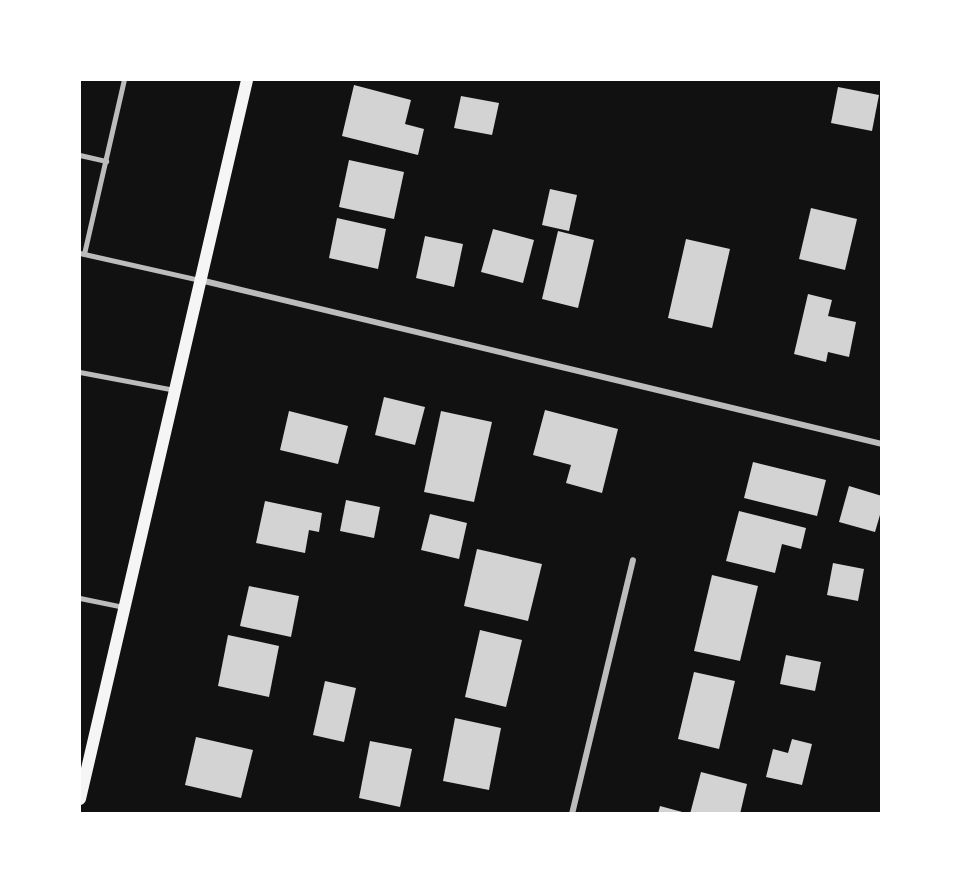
<!DOCTYPE html>
<html>
<head>
<meta charset="utf-8">
<style>
  body { margin:0 }
  #map { position:relative; width:961px; height:893px; overflow:hidden; background:#111; font-family:Figtree,sans-serif }
  div>[style] { position:absolute }
  .building>* { inset:0; background:#d3d3d3 }
  .service>* { height:4.5px; margin:-2.25px; padding:0 2.25px; transform-origin:2.25px; border-radius:2.25px; background:#bcbcbc }
  .minor>* { height:6px; margin:-3px; padding:0 3px; transform-origin:3px; border-radius:3px; background:#bcbcbc }
  .secondary>* { height:12px; margin:-6px; padding:0 6px; transform-origin:6px; border-radius:6px; background:#f5f5f5 }
  span { translate:-50% -50%; white-space:nowrap; text-align:center; line-height:1.15; -webkit-text-stroke:6px #fff; paint-order:stroke }
  .frame { position:absolute; inset:0; border:81px solid #fff; pointer-events:none }
</style>
</head>
<body>
<div id="map">
  <div class="building">
    <div style="clip-path:polygon(354px 85px,411px 100px,405px 124px,424px 129px,418px 155px,342px 136px)"></div>
    <div style="clip-path:polygon(838px 87px,879px 95px,872px 131px,831px 123px)"></div>
    <div style="clip-path:polygon(461px 96px,499px 103px,492px 135px,454px 128px)"></div>
    <div style="clip-path:polygon(349px 160px,404px 172px,394px 219px,339px 207px)"></div>
    <div style="clip-path:polygon(550px 189px,577px 195px,569px 231px,542px 225px)"></div>
    <div style="clip-path:polygon(811px 208px,857px 219px,845px 270px,799px 259px)"></div>
    <div style="clip-path:polygon(337px 218px,386px 229px,378px 269px,329px 258px)"></div>
    <div style="clip-path:polygon(493px 229px,534px 240px,523px 283px,481px 272px)"></div>
    <div style="clip-path:polygon(558px 231px,594px 240px,578px 308px,542px 299px)"></div>
    <div style="clip-path:polygon(425px 236px,463px 244px,454px 287px,416px 278px)"></div>
    <div style="clip-path:polygon(686px 239px,730px 249px,712px 328px,668px 318px)"></div>
    <div style="clip-path:polygon(808px 294px,832px 300px,828px 316px,856px 322px,849px 357px,828px 352px,826px 362px,794px 354px)"></div>
    <div style="clip-path:polygon(384px 397px,425px 407px,415px 445px,375px 435px)"></div>
    <div style="clip-path:polygon(545px 410px,618px 429px,602px 493px,566px 483px,571px 465px,533px 455px)"></div>
    <div style="clip-path:polygon(289px 411px,348px 426px,338px 464px,280px 450px)"></div>
    <div style="clip-path:polygon(441px 411px,492px 422px,474px 502px,424px 492px)"></div>
    <div style="clip-path:polygon(753px 462px,826px 480px,817px 516px,744px 498px)"></div>
    <div style="clip-path:polygon(849px 486px,882px 496px,882px 508px,875px 532px,839px 522px)"></div>
    <div style="clip-path:polygon(346px 500px,380px 507px,374px 538px,340px 531px)"></div>
    <div style="clip-path:polygon(265px 501px,322px 513px,319px 532px,309px 530px,305px 553px,256px 543px)"></div>
    <div style="clip-path:polygon(739px 511px,806px 528px,801px 549px,782px 544px,775px 573px,726px 561px)"></div>
    <div style="clip-path:polygon(430px 514px,467px 523px,459px 559px,421px 550px)"></div>
    <div style="clip-path:polygon(477px 549px,542px 564px,528px 621px,464px 606px)"></div>
    <div style="clip-path:polygon(833px 563px,864px 569px,858px 601px,827px 595px)"></div>
    <div style="clip-path:polygon(712px 575px,758px 586px,740px 661px,694px 651px)"></div>
    <div style="clip-path:polygon(249px 586px,299px 596px,291px 637px,240px 626px)"></div>
    <div style="clip-path:polygon(480px 630px,522px 640px,506px 707px,465px 697px)"></div>
    <div style="clip-path:polygon(228px 635px,279px 646px,269px 697px,218px 686px)"></div>
    <div style="clip-path:polygon(786px 655px,821px 662px,815px 691px,780px 684px)"></div>
    <div style="clip-path:polygon(694px 672px,735px 681px,719px 749px,678px 739px)"></div>
    <div style="clip-path:polygon(325px 681px,356px 688px,344px 742px,313px 735px)"></div>
    <div style="clip-path:polygon(455px 718px,501px 728px,489px 790px,443px 781px)"></div>
    <div style="clip-path:polygon(196px 737px,253px 750px,241px 798px,185px 785px)"></div>
    <div style="clip-path:polygon(792px 739px,812px 744px,802px 785px,766px 777px,773px 749px,788px 753px)"></div>
    <div style="clip-path:polygon(370px 741px,412px 749px,400px 807px,359px 798px)"></div>
    <div style="clip-path:polygon(701px 772px,747px 784px,740px 814px,690px 814px)"></div>
    <div style="clip-path:polygon(660px 806px,686px 813px,686px 814px,658px 814px)"></div>
  </div>
  <div class="service">
    <div style="left:80px;top:155px;width:27px;rotate:13deg"></div>
    <div style="left:80px;top:253px;width:123px;rotate:12.7deg"></div>
    <div style="left:84px;top:254px;width:179px;rotate:-77.1deg"></div>
    <div style="left:80px;top:372px;width:97px;rotate:10.7deg"></div>
    <div style="left:80px;top:598px;width:45px;rotate:11.6deg"></div>
  </div>
  <div class="minor">
    <div style="left:200px;top:280px;width:701px;rotate:13.52deg"></div>
    <div style="left:572px;top:814px;width:261px;rotate:-76.5deg"></div>
  </div>
  <div class="secondary">
    <div style="left:80px;top:799px;width:738px;rotate:-76.92deg"></div>
  </div>
  <div class="frame"></div>
</div>
</body>
</html>
